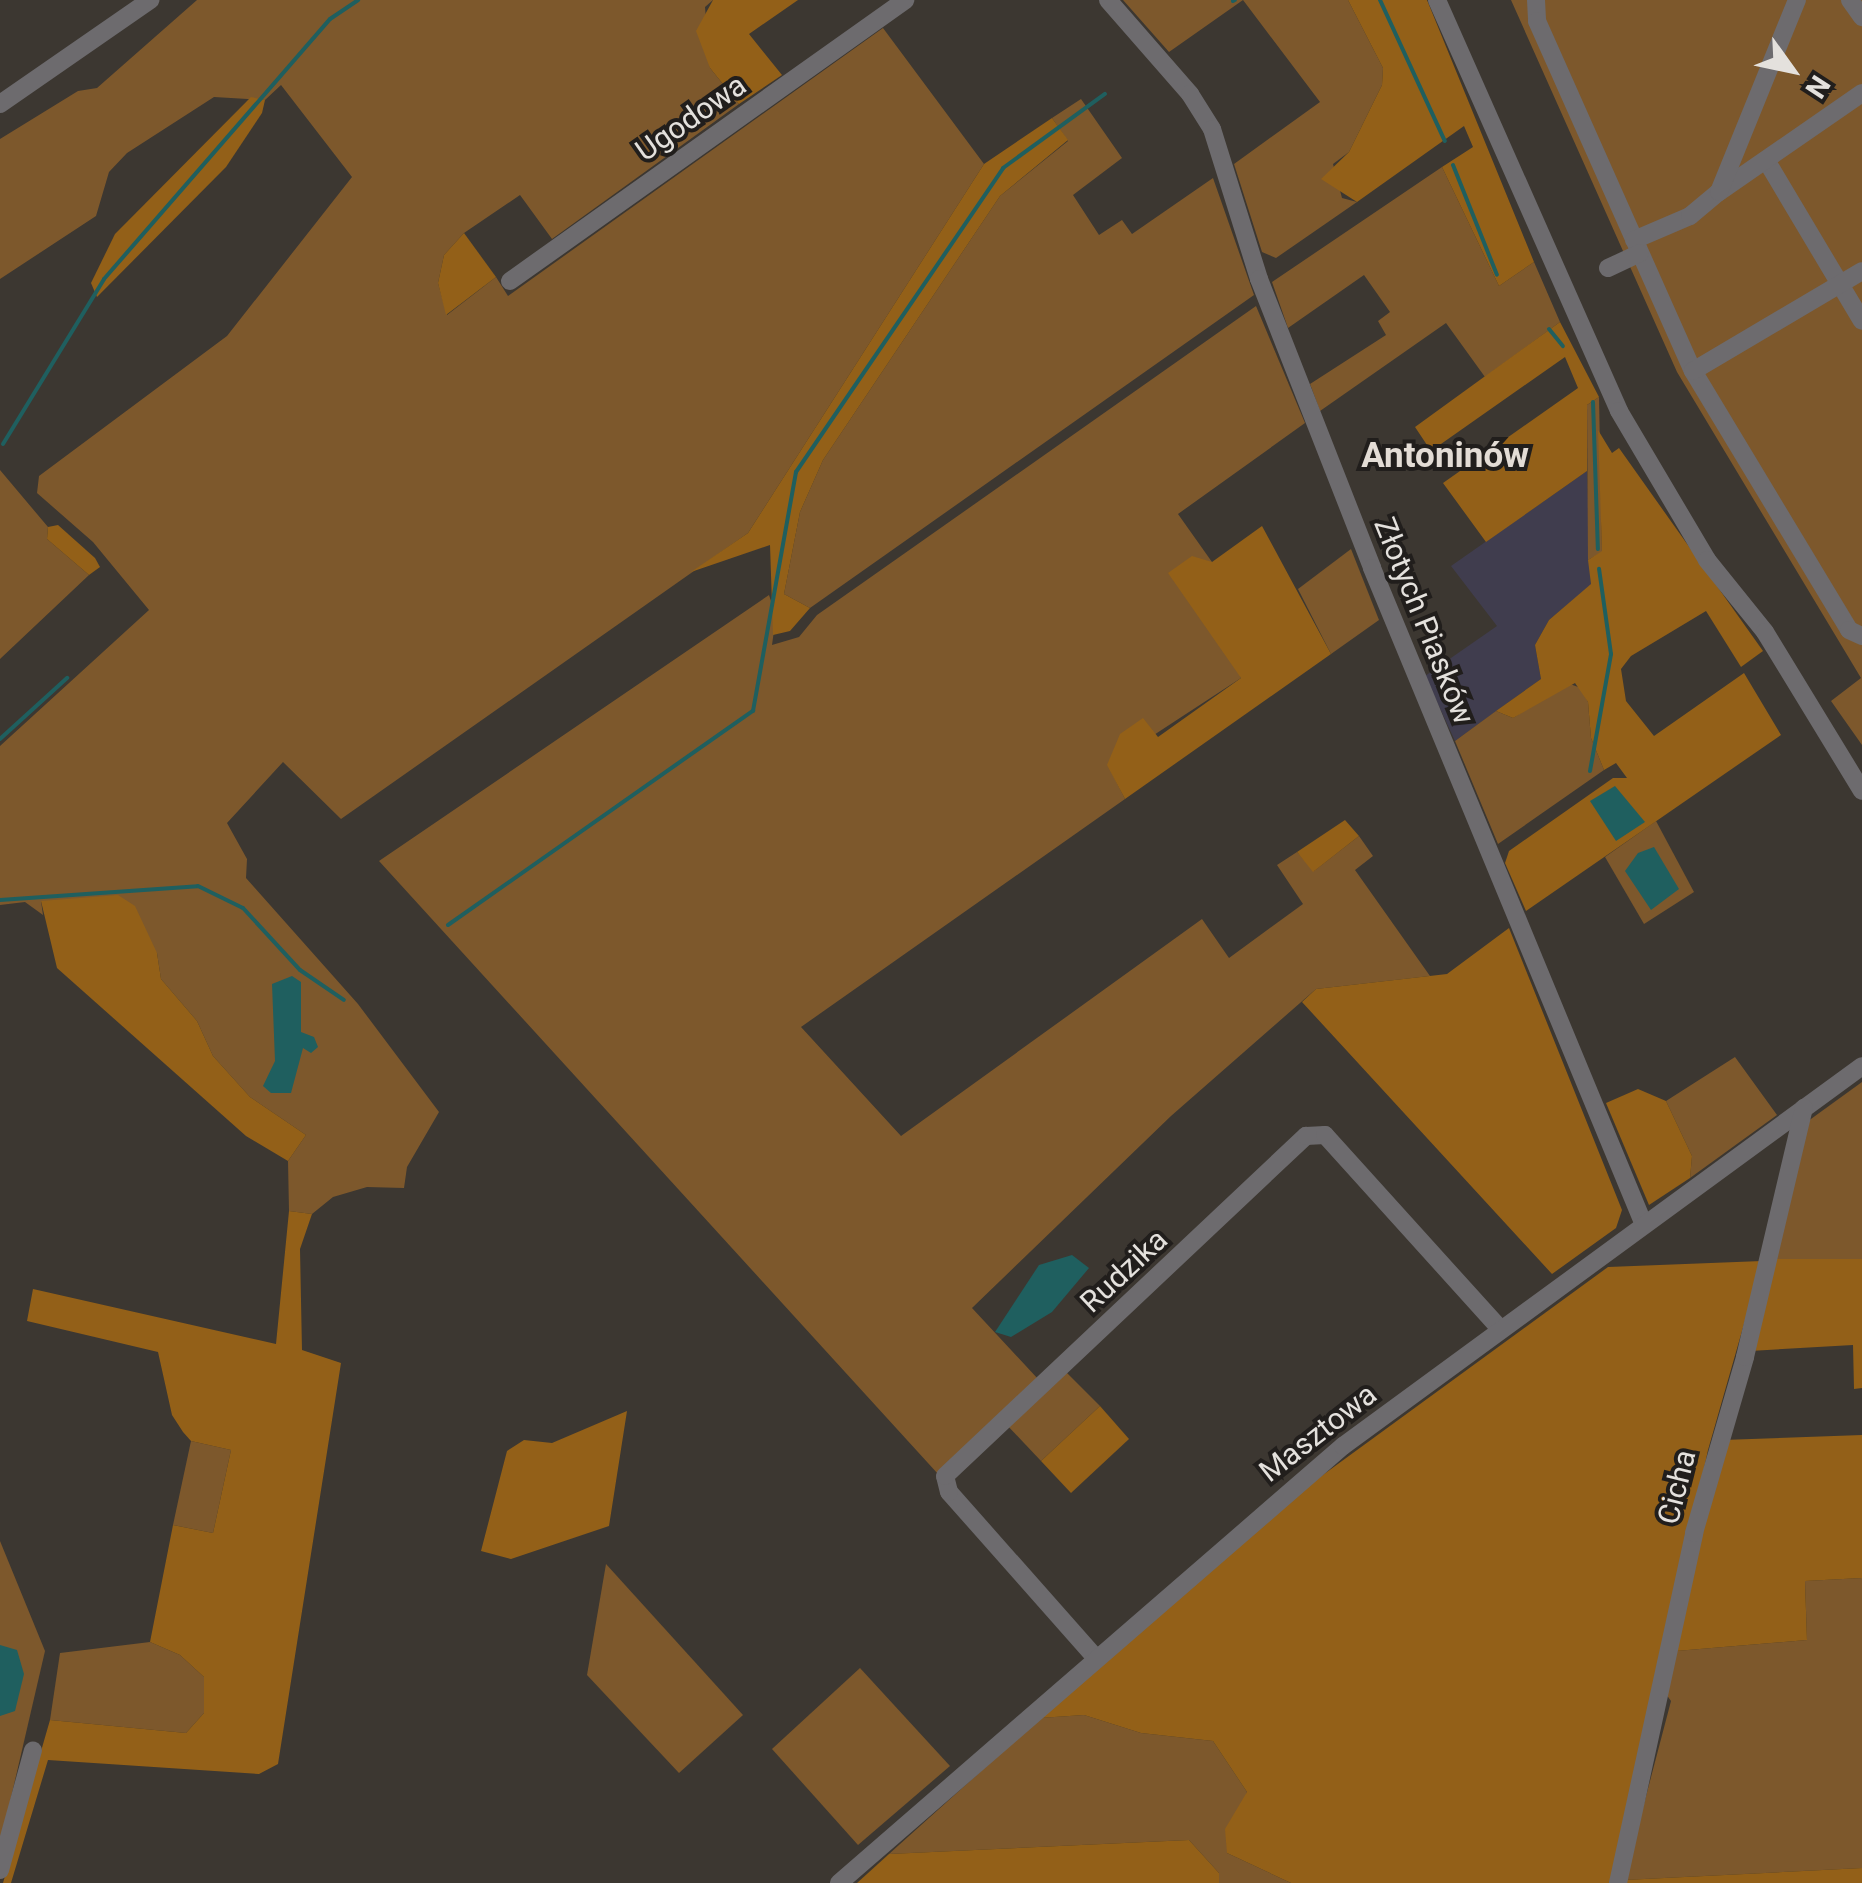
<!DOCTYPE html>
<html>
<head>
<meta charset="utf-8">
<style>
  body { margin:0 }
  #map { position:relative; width:1862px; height:1883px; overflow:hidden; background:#3c3731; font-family:Roboto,sans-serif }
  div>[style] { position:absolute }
  .industrial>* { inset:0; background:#403d4e }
  .green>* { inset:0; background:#7d582c }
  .forest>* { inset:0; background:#936018 }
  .water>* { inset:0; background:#1f5f5f }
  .stream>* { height:4px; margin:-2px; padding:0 2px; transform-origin:2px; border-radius:2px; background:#1f5f5f }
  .minor>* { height:18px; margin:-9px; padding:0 9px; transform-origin:9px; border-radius:9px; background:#6d6b6e }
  span { translate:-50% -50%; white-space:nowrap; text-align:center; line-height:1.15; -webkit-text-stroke:8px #211e1c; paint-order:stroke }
  .street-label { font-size:30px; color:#e4e1dd }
  .quarter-label { font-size:35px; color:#e3dcd5; font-weight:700 }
  .north { position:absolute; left:1742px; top:20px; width:100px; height:100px; -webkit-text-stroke:8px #211e1c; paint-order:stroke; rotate:123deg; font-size:28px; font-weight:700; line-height:40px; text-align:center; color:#e4e1dd }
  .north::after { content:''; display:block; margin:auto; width:35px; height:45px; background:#e4e1dd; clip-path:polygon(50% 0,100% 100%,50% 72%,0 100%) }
</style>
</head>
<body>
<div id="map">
  <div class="industrial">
    <div style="clip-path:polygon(1587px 471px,1591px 585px,1549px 620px,1535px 645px,1541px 679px,1455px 741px,1425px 676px,1497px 626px,1451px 566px)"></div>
  </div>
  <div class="green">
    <div style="clip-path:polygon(197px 0,713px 0,705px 7px,710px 68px,739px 104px,552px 239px,520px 195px,464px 233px,444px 255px,438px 283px,447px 315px,496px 277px,508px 296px,883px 28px,984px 164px,748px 533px,341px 819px,283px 762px,227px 823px,247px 859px,246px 878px,358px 1004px,439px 1112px,407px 1167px,404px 1188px,367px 1187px,333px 1197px,312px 1214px,289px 1211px,288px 1161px,306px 1135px,250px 1097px,213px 1056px,197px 1021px,161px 979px,157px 953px,41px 901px,43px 915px,25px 902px,0 905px,0 746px,149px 610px,93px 542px,37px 493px,39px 476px,227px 336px,352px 177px,281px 85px,265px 100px,214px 97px,127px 153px,109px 172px,96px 216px,0 279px,0 139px,78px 91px,97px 88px)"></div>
    <div style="clip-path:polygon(1123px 0,1348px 0,1383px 68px,1382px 85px,1349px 152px,1333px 164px,1342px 198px,1357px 202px,1276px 258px,1262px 252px,1234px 164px,1320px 102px,1243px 0,1169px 52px)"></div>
    <div style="clip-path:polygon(1511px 0,1862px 0,1862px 745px,1831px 701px,1861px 678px,1677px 372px)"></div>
    <div style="clip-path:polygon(1081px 99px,1122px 158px,1073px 195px,1099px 235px,1122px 220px,1132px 234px,1213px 178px,1254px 295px,810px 608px,784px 594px,800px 512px,823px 460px,1000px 196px,1068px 141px,1052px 118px)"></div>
    <div style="clip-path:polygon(1442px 167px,1499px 286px,1534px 262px,1560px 322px,1485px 377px,1446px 323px,1320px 411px,1310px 384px,1386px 335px,1378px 321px,1390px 312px,1364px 275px,1288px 328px,1272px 282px)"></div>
    <div style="clip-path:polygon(1256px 306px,1305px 423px,1178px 514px,1212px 562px,1198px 563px,1241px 678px,1108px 765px,1125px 799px,801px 1027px,901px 1136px,1202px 919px,1229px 958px,1303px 904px,1277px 865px,1297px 852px,1314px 871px,1359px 836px,1373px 856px,1355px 870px,1430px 976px,1316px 989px,1171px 1116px,972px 1308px,1038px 1379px,938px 1474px,379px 861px,769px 595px,776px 616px,772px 645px,799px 637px,817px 615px)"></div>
    <div style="clip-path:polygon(1599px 397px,1602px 552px,1588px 560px,1587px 405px)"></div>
    <div style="clip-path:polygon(0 470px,48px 527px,47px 539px,89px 575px,0 659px)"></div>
    <div style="clip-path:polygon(1351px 549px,1379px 620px,1331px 654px,1298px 589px)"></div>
    <div style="clip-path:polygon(1567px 683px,1581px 688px,1588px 702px,1591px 738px,1604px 770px,1498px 844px,1455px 741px,1496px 711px,1513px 718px)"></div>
    <div style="clip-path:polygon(1656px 821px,1694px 892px,1644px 924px,1605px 857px)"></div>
    <div style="clip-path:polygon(1735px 1057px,1777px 1115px,1690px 1178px,1692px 1156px,1666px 1101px)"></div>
    <div style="clip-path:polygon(1862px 1082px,1862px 1259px,1775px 1259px,1804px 1124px)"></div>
    <div style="clip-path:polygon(1064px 1370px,1100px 1406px,1041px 1461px,1006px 1424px)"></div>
    <div style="clip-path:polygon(191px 1441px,231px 1450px,213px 1533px,173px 1525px)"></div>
    <div style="clip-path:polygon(0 1541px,45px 1651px,0 1845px)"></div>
    <div style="clip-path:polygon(606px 1564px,743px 1715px,679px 1773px,587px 1675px)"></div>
    <div style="clip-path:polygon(1862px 1578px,1862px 1868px,1624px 1880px,1671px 1701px,1666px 1694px,1676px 1651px,1807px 1640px,1805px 1581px)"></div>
    <div style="clip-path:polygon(150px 1642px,180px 1655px,204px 1677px,204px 1713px,186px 1733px,50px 1720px,60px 1653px)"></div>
    <div style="clip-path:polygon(860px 1668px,950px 1766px,858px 1845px,772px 1749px)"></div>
    <div style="clip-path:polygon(1084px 1715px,1141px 1733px,1213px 1741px,1247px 1792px,1227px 1853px,1291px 1883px,1219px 1883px,1219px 1873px,1189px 1840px,889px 1854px,1040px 1718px)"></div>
  </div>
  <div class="forest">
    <div style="clip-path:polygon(713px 0,798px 0,749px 34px,782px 75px,739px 104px,710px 68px,696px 31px)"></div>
    <div style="clip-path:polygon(1348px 0,1427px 0,1534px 262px,1499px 286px,1442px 167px,1473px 147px,1464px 126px,1357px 202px,1321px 179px,1349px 152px,1382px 85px,1383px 68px)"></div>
    <div style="clip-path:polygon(251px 97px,265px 100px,262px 113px,226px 167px,97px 297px,91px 283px,115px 234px)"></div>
    <div style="clip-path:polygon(1052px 118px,1068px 140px,1000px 196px,823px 460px,800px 512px,784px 594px,810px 608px,790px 631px,773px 635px,770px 545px,691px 572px,748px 533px,984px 164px)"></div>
    <div style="clip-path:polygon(464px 233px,496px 277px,446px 315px,438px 283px,444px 255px)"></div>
    <div style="clip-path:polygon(1560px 322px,1599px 397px,1587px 405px,1587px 471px,1486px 542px,1443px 483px,1578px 388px,1565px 357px,1431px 451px,1415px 427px)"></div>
    <div style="clip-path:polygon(1598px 430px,1612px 453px,1619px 448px,1763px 651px,1741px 667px,1706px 611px,1631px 656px,1621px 669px,1626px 701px,1654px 736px,1744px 673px,1781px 735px,1526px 911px,1505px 863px,1509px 851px,1613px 778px,1627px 778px,1616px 763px,1604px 770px,1591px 738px,1588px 702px,1575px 683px,1513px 718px,1496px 711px,1541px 679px,1535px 645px,1549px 620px,1591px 584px,1588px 560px,1602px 551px)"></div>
    <div style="clip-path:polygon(58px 525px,95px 558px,100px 567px,89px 575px,47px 539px,48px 527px)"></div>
    <div style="clip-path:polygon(1262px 526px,1331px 654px,1125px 799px,1107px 765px,1120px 734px,1143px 718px,1158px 737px,1241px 678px,1168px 573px,1192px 556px,1212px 562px)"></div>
    <div style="clip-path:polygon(1345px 820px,1359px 836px,1313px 872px,1297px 852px)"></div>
    <div style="clip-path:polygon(118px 895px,135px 906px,157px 953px,161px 979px,197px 1021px,213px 1056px,250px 1097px,306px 1135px,288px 1161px,246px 1136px,57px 968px,41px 901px)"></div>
    <div style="clip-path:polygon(1509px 928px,1622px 1210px,1616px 1228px,1552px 1274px,1302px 1002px,1316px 989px,1447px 974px)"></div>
    <div style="clip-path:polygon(1638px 1089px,1666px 1101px,1692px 1156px,1690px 1178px,1649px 1205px,1606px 1103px)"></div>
    <div style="clip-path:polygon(289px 1211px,312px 1214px,300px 1249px,302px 1350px,341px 1363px,278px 1764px,259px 1774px,48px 1760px,11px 1883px,3px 1883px,50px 1720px,186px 1733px,204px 1713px,204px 1677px,180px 1655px,150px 1642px,173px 1525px,213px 1533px,231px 1450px,191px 1441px,183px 1432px,172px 1415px,158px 1352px,27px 1321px,33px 1289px,276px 1344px)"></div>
    <div style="clip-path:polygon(1775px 1259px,1862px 1259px,1862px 1388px,1854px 1389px,1853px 1345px,1750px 1351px)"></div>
    <div style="clip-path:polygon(1762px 1261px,1708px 1450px,1615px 1883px,1291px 1883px,1227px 1853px,1225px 1829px,1247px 1792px,1213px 1741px,1141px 1733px,1084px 1715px,1040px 1718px,1294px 1496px,1608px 1267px)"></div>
    <div style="clip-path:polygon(1100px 1406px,1129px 1439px,1071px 1493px,1041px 1461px)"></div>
    <div style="clip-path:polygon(627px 1411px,609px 1526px,511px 1559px,481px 1551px,507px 1451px,524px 1440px,552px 1443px)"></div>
    <div style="clip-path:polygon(1862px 1435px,1862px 1578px,1805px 1581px,1807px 1640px,1676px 1651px,1723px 1440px)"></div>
    <div style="clip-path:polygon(1189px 1840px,1219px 1873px,1219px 1883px,857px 1883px,889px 1854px)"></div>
    <div style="clip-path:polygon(1862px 1868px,1862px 1883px,1623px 1883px,1624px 1880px)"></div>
  </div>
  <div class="water">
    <div style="clip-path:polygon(1615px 786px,1645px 822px,1616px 841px,1590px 801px)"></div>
    <div style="clip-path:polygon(1654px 847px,1679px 889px,1651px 910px,1625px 871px,1638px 853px)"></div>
    <div style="clip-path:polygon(292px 976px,301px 982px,301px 1032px,314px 1037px,318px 1047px,311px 1053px,303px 1048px,291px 1093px,271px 1093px,263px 1086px,275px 1061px,272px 984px)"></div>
    <div style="clip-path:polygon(1072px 1255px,1089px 1268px,1052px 1312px,1011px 1337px,995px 1332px,1039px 1265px)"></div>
    <div style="clip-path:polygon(0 1645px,17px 1650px,24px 1674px,15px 1711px,0 1716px)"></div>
  </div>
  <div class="stream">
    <div style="left:1380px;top:0;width:155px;rotate:65.3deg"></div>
    <div style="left:1233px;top:1px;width:2px;rotate:-27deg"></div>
    <div style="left:1453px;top:165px;width:118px;rotate:68.2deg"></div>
    <div style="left:1549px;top:329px;width:22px;rotate:51deg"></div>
    <div style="left:1593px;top:402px;width:147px;rotate:88.1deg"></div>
    <div style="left:3px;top:444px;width:193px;rotate:-58.5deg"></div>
    <div style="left:104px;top:279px;width:344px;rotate:-49deg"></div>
    <div style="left:330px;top:19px;width:34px;rotate:-34deg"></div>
    <div style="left:0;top:739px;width:91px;rotate:-42.3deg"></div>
    <div style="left:1590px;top:771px;width:119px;rotate:-79.8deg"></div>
    <div style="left:1611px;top:654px;width:86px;rotate:-98deg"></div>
    <div style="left:0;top:900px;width:198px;rotate:-4deg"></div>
    <div style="left:198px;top:886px;width:50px;rotate:26.1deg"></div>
    <div style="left:243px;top:908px;width:84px;rotate:47.4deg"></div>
    <div style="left:300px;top:970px;width:53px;rotate:34.3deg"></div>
    <div style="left:448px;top:925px;width:373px;rotate:-35.1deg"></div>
    <div style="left:753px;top:711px;width:243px;rotate:-79.8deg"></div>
    <div style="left:796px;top:472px;width:368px;rotate:-55.7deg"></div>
    <div style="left:1003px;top:168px;width:126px;rotate:-36deg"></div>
  </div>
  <div class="minor">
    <div style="left:1108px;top:0;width:125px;rotate:48.9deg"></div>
    <div style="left:1190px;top:94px;width:41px;rotate:57.8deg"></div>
    <div style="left:1212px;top:129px;width:157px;rotate:72.6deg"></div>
    <div style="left:1259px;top:279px;width:310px;rotate:68.6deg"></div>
    <div style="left:1372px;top:568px;width:711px;rotate:67.51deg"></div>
    <div style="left:1437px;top:0;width:449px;rotate:66.1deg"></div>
    <div style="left:1619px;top:411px;width:173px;rotate:59.4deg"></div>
    <div style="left:1707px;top:560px;width:92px;rotate:51.1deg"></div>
    <div style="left:1765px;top:632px;width:186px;rotate:58.6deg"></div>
    <div style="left:1536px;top:0;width:21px;rotate:87deg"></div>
    <div style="left:1537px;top:21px;width:383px;rotate:66deg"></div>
    <div style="left:1693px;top:371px;width:302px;rotate:58.9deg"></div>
    <div style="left:1849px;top:630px;width:14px;rotate:25deg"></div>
    <div style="left:1850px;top:0;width:21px;rotate:55deg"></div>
    <div style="left:0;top:104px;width:183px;rotate:-34.7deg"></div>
    <div style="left:1766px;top:160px;width:187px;rotate:59.2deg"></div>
    <div style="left:1719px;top:192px;width:174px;rotate:-34.7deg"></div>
    <div style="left:1634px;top:240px;width:61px;rotate:-23.2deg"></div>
    <div style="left:1690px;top:216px;width:38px;rotate:-40deg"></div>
    <div style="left:1719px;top:192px;width:207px;rotate:-67.9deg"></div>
    <div style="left:1608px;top:268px;width:35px;rotate:-25deg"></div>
    <div style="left:510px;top:281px;width:485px;rotate:-35.4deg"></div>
    <div style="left:1693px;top:371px;width:196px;rotate:-30.6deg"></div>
    <div style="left:1095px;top:1657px;width:220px;rotate:-131.5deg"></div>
    <div style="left:949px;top:1492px;width:16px;rotate:-104deg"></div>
    <div style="left:945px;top:1476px;width:496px;rotate:-43.3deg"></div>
    <div style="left:1306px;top:1136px;width:19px;rotate:-3deg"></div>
    <div style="left:1325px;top:1135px;width:261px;rotate:47.9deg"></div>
    <div style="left:0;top:1870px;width:124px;rotate:-74.6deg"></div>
    <div style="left:839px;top:1883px;width:667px;rotate:-40.93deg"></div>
    <div style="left:1343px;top:1446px;width:643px;rotate:-36.21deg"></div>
    <div style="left:1618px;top:1883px;width:358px;rotate:-77.7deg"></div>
    <div style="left:1694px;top:1533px;width:183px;rotate:-73.8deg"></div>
    <div style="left:1745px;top:1357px;width:256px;rotate:-76.7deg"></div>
  </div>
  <div class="street-label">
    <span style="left:691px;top:118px;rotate:-35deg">Ugodowa</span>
    <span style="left:1424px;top:621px;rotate:68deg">Złotych Piasków</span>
    <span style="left:1124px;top:1271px;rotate:-43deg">Rudzika</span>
    <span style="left:1318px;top:1433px;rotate:-38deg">Masztowa</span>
    <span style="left:1677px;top:1487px;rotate:-76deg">Cicha</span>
  </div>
  <div class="quarter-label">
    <span style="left:1445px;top:456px">Antoninów</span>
  </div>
  <div class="north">N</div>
</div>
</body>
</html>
